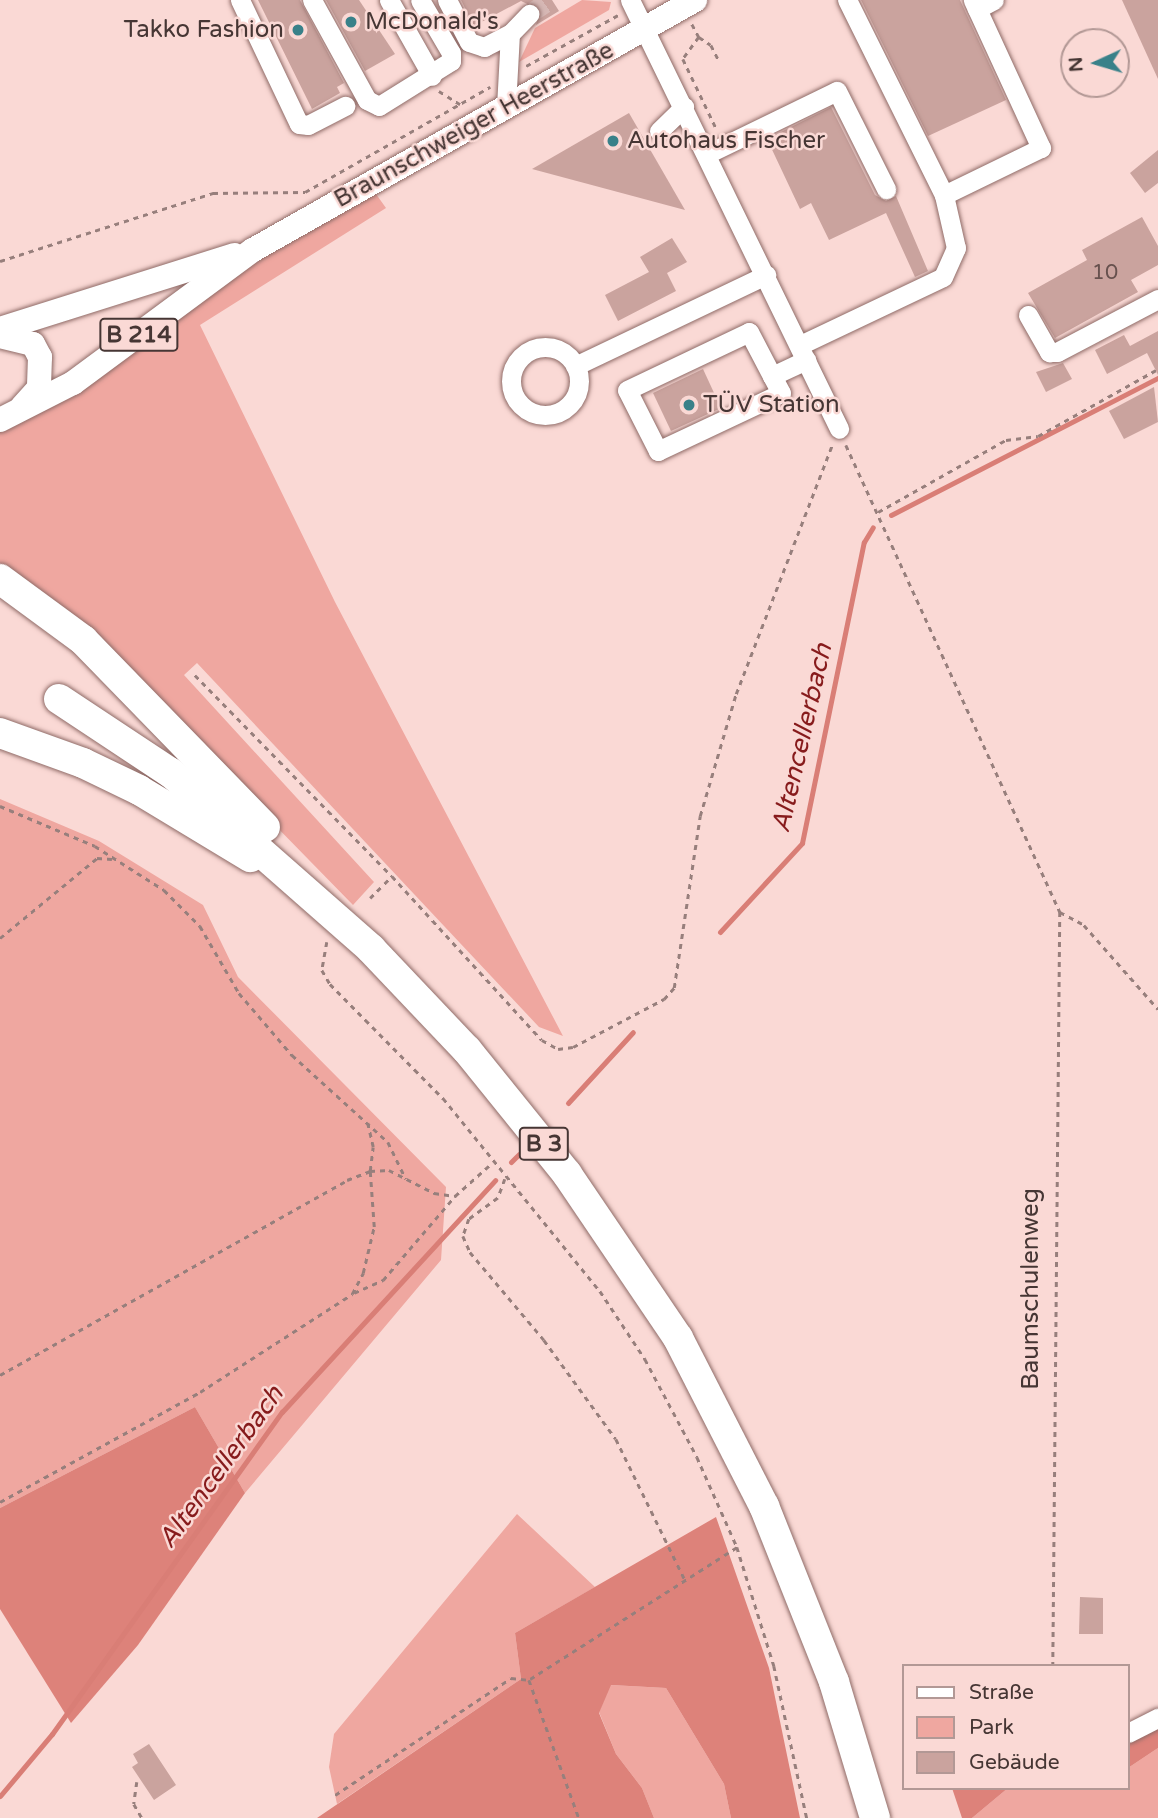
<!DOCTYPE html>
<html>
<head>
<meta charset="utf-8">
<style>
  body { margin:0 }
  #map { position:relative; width:1158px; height:1818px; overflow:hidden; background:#fad9d5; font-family:"Varela Round",sans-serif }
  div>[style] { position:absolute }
  .green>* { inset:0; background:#efa7a0 }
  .forest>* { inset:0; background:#dd827a }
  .stream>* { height:5px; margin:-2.5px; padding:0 2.5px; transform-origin:2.5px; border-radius:2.5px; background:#d97e76 }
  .building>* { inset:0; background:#caa39e }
  .minor-tunnel>* { height:19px; margin-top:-9.5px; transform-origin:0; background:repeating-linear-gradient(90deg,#d6b8b5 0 19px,transparent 0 29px) }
  .path>* { height:2.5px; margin-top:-1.25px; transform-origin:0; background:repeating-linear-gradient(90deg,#977f7c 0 5px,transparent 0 10px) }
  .roads { filter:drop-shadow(0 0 2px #8f6b67) drop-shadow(0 0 2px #8f6b67) }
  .minor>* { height:19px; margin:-9.5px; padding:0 9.5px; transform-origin:9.5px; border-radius:9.5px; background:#fff }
  .minor>.ring { margin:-9.5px; padding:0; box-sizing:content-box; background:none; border:19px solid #fff; border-radius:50% }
  .major>* { height:24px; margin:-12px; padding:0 12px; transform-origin:12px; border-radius:12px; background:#fff }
  .highway>* { height:30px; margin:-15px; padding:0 15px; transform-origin:15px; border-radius:15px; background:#fff }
  .dots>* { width:19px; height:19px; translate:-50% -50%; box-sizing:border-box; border:4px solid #fad9d5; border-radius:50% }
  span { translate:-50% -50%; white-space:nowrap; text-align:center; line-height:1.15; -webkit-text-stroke:5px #fad9d5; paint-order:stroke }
  .number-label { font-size:21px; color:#67514e }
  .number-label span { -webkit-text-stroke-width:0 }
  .shield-label span { padding:2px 5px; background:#fad9d5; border:2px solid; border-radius:5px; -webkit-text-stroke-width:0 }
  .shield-label { font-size:23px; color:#463634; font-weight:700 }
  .poi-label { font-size:24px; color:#463634 }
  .left { translate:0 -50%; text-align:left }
  .right { translate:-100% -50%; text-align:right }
  .street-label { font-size:24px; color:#463634 }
  .water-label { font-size:26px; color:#871b1c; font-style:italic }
  .legend { position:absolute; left:902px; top:1664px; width:228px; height:126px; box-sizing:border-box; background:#fad9d5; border:2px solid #b29895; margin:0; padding:9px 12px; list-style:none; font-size:21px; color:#463634 }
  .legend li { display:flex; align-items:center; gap:14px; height:35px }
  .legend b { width:35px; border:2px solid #b29895 }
  .north { position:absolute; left:1060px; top:28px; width:70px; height:70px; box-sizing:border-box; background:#fad9d5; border:2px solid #b29895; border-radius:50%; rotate:266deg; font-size:19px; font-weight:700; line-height:28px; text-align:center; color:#463634 }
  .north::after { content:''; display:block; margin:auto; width:24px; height:32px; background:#398189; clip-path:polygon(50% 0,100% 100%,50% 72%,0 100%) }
</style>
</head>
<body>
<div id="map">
  <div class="green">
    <div style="clip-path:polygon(582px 0,611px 2px,609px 10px,519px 62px,535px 28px)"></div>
    <div style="clip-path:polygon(376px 194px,386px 208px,200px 325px,335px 602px,563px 1036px,539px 1027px,197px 663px,184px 675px,374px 882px,353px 905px,224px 773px,0 574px,0 429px,257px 257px)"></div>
    <div style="clip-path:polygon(0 799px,99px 841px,203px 905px,238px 977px,446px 1187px,441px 1260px,245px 1493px,195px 1407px,0 1508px)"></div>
    <div style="clip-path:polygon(517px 1514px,595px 1587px,515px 1633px,521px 1679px,337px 1804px,329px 1767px,334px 1734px)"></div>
    <div style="clip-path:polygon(610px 1685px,666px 1688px,724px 1784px,731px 1818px,654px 1818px,642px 1788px,616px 1754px,599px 1712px)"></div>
    <div style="clip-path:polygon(1158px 1748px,1158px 1818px,972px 1818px,1008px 1788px,1128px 1788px,1128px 1768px)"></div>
  </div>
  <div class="forest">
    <div style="clip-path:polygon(195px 1407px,245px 1493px,138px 1645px,71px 1723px,0 1609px,0 1508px)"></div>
    <div style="clip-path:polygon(716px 1517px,769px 1668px,800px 1818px,731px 1818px,724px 1784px,666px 1688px,611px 1685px,599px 1713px,616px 1754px,642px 1788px,654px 1818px,317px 1818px,521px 1679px,515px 1633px)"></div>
    <div style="clip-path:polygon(1158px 1723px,1158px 1748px,1128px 1768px,1128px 1738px)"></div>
    <div style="clip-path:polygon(952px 1788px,1008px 1788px,972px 1818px,962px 1818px)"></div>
  </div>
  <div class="stream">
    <div style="left:891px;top:515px;width:300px;rotate:-27.2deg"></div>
    <div style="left:720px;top:932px;width:121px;rotate:-47.3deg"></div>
    <div style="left:802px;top:843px;width:307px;rotate:-78.4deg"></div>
    <div style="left:864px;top:542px;width:17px;rotate:-59deg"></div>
    <div style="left:568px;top:1103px;width:96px;rotate:-47.5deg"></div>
    <div style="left:511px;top:1162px;width:11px;rotate:-45deg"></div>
    <div style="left:0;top:1796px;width:81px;rotate:-50deg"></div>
    <div style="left:52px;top:1734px;width:396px;rotate:-54.5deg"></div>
    <div style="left:282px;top:1412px;width:315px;rotate:-47.4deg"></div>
  </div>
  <div class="building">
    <div style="clip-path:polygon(258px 0,300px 0,344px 83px,337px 87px,340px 93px,312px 109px)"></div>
    <div style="clip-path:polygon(326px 0,359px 0,395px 54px,365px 71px)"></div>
    <div style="clip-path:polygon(461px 0,552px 0,559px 11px,536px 25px,540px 10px,521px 1px,474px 26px)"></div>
    <div style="clip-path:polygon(861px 0,960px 0,1006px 100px,928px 136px)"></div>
    <div style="clip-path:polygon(1122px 0,1158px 0,1158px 79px)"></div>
    <div style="clip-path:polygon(831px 107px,875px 195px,886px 201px,896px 196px,928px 271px,915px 277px,886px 213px,829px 240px,811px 203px,800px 209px,767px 139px)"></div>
    <div style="clip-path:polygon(629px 113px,685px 210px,532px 169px)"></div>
    <div style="clip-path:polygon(1158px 150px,1158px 183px,1145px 193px,1130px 173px)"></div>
    <div style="clip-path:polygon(1142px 217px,1158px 246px,1158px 265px,1131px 280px,1138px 292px,1055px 338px,1028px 293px,1087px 260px,1082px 250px)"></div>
    <div style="clip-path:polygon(672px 238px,687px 262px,667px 273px,676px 291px,618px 321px,605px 295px,649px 272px,640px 257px)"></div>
    <div style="clip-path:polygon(1158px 331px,1158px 375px,1147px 353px,1107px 374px,1095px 350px,1124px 335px,1130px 346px)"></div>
    <div style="clip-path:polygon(1063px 363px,1072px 379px,1046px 392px,1036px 372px)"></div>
    <div style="clip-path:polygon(703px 369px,721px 408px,671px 431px,653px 393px)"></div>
    <div style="clip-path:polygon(1154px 387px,1158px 422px,1124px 439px,1109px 411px)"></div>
    <div style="clip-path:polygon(1080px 1597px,1103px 1598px,1103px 1634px,1079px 1634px)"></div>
    <div style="clip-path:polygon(149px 1744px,176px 1785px,154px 1800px,132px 1767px,138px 1763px,133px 1754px)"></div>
  </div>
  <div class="minor-tunnel">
    <div style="left:529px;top:14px;width:25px;rotate:-34deg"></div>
  </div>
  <div class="path">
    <div style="left:692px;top:24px;width:15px;rotate:62deg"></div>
    <div style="left:699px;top:37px;width:27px;rotate:126deg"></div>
    <div style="left:683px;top:59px;width:76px;rotate:64.4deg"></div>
    <div style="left:699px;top:37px;width:14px;rotate:34deg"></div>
    <div style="left:711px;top:45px;width:16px;rotate:63deg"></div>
    <div style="left:526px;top:66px;width:105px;rotate:-29deg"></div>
    <div style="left:439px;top:91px;width:25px;rotate:32deg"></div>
    <div style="left:0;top:261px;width:224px;rotate:-17.7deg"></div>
    <div style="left:213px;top:193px;width:92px;rotate:-0.6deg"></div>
    <div style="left:305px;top:192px;width:213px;rotate:-29.6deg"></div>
    <div style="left:846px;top:445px;width:514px;rotate:65.38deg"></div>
    <div style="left:1060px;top:912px;width:754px;rotate:90.53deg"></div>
    <div style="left:878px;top:512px;width:147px;rotate:-29.4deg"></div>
    <div style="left:1006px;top:440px;width:32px;rotate:-7deg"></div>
    <div style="left:1038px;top:436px;width:137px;rotate:-29.2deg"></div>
    <div style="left:195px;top:675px;width:281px;rotate:45.6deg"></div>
    <div style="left:392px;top:876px;width:222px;rotate:47.6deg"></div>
    <div style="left:542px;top:1040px;width:18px;rotate:29deg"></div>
    <div style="left:558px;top:1049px;width:15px;rotate:-8deg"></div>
    <div style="left:573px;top:1047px;width:103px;rotate:-27.8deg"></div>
    <div style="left:664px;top:999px;width:15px;rotate:-48deg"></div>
    <div style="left:674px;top:988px;width:174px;rotate:-81.4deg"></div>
    <div style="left:700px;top:816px;width:127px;rotate:-73.6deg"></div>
    <div style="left:736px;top:694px;width:267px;rotate:-68.9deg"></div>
    <div style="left:0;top:806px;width:103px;rotate:22.8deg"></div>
    <div style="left:95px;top:846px;width:82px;rotate:32.5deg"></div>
    <div style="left:164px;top:890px;width:51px;rotate:45deg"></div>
    <div style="left:200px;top:926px;width:78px;rotate:59.8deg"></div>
    <div style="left:239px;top:993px;width:82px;rotate:49.5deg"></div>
    <div style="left:292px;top:1055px;width:130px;rotate:42.2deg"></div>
    <div style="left:388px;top:1142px;width:41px;rotate:64.1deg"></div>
    <div style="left:370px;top:898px;width:31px;rotate:-45deg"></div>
    <div style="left:1060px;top:912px;width:27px;rotate:28deg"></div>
    <div style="left:1084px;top:925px;width:112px;rotate:48.6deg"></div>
    <div style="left:0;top:938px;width:126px;rotate:-39.5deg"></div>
    <div style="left:97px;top:858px;width:15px;rotate:4deg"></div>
    <div style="left:327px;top:942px;width:28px;rotate:100deg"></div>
    <div style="left:322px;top:970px;width:16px;rotate:60deg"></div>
    <div style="left:330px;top:984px;width:161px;rotate:45.3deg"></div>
    <div style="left:443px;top:1098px;width:249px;rotate:50.9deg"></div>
    <div style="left:600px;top:1291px;width:82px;rotate:56.5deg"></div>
    <div style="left:645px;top:1359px;width:111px;rotate:62deg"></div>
    <div style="left:697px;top:1457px;width:98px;rotate:66deg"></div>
    <div style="left:737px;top:1547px;width:125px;rotate:72.7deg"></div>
    <div style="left:774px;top:1666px;width:156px;rotate:77.8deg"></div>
    <div style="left:505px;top:1179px;width:20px;rotate:110deg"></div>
    <div style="left:498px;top:1198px;width:36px;rotate:144deg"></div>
    <div style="left:469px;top:1219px;width:18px;rotate:109deg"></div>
    <div style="left:463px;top:1236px;width:17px;rotate:66deg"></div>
    <div style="left:470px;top:1252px;width:115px;rotate:49.9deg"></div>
    <div style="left:544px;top:1340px;width:122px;rotate:54deg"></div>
    <div style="left:616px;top:1439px;width:157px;rotate:63.9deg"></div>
    <div style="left:354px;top:1293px;width:32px;rotate:-24deg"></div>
    <div style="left:383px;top:1280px;width:111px;rotate:-49.4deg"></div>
    <div style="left:0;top:1375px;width:398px;rotate:-29.3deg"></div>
    <div style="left:347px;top:1180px;width:25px;rotate:-21deg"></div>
    <div style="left:370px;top:1171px;width:19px;rotate:-3deg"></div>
    <div style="left:389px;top:1170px;width:51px;rotate:27.1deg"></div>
    <div style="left:434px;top:1193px;width:21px;rotate:8deg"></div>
    <div style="left:455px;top:1196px;width:50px;rotate:-41.7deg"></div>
    <div style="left:0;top:1502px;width:228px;rotate:-28.8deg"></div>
    <div style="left:200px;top:1392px;width:181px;rotate:-32.8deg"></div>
    <div style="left:352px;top:1294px;width:24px;rotate:-62deg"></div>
    <div style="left:363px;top:1273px;width:47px;rotate:-76.6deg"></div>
    <div style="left:374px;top:1227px;width:56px;rotate:-94.1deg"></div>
    <div style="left:370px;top:1171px;width:24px;rotate:-83deg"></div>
    <div style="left:373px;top:1147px;width:26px;rotate:-103deg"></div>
    <div style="left:530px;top:1679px;width:246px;rotate:-32.5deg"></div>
    <div style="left:137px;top:1782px;width:22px;rotate:98deg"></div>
    <div style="left:134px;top:1804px;width:16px;rotate:60deg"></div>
    <div style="left:335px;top:1795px;width:211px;rotate:-33.6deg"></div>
    <div style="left:511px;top:1678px;width:18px;rotate:6deg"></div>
    <div style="left:529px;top:1680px;width:147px;rotate:70.1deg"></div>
  </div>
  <div class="roads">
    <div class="minor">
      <div style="left:240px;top:0;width:137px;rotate:64.6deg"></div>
      <div style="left:299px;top:124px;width:9px;rotate:6deg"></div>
      <div style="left:308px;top:125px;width:42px;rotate:-27.2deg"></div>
      <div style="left:312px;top:0;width:114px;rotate:61.2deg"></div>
      <div style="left:367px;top:100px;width:13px;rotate:27deg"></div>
      <div style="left:379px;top:106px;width:85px;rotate:-32deg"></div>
      <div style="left:451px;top:61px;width:8px;rotate:-90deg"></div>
      <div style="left:451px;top:53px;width:61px;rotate:-120.3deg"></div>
      <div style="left:389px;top:0;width:87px;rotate:60.5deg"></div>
      <div style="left:447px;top:0;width:47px;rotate:62.4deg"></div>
      <div style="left:469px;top:42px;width:16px;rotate:18deg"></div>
      <div style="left:484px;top:47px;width:29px;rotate:-27deg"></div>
      <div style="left:510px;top:34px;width:28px;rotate:-46deg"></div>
      <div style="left:630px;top:0;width:477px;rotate:64deg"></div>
      <div style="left:977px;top:9px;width:19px;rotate:-28deg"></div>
      <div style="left:506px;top:107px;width:73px;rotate:-86.9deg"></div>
      <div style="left:659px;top:131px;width:35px;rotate:-44deg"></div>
      <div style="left:707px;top:154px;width:144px;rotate:-25.9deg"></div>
      <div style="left:837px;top:91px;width:110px;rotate:63.4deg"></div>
      <div style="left:944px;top:195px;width:108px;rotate:-25.9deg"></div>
      <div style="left:1041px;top:148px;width:163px;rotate:-114.7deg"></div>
      <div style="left:1028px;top:315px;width:43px;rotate:60.4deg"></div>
      <div style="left:1049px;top:352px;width:8px"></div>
      <div style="left:1057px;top:352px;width:114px;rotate:-27.7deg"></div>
      <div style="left:800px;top:345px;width:158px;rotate:-25.4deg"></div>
      <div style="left:943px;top:277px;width:32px;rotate:-66deg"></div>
      <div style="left:956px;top:248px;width:54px;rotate:-102.8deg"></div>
      <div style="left:944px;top:195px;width:218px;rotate:-116.4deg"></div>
      <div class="ring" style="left:511px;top:347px;width:49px;height:49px"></div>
      <div style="left:575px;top:366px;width:212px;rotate:-25.5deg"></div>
      <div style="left:772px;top:376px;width:19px;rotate:62deg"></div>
      <div style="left:781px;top:393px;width:136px;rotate:154.8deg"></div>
      <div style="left:658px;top:451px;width:68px;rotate:-116.9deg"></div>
      <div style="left:627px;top:390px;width:135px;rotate:-25.4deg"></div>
      <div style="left:749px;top:332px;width:50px;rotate:62.4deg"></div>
      <div style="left:772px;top:376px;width:38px;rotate:-25deg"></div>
      <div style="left:1128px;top:1733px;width:34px;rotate:-27deg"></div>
    </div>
    <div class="major">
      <div style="left:0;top:329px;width:246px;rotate:-17.5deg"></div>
      <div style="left:0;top:336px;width:34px;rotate:14deg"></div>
      <div style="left:33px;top:344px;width:15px;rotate:62deg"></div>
      <div style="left:40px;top:357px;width:31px;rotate:92deg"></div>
      <div style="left:39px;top:388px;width:25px;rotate:132deg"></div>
      <div style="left:0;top:420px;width:82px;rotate:-26.9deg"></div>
      <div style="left:73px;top:383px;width:224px;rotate:-36.5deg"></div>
      <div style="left:253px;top:250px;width:508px;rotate:-29.49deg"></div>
    </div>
    <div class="highway">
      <div style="left:0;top:579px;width:103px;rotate:36.3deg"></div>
      <div style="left:83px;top:640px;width:261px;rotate:45.8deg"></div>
      <div style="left:59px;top:699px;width:134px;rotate:33.5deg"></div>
      <div style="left:171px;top:773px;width:266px;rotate:41.3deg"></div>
      <div style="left:371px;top:949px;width:139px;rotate:46.5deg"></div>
      <div style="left:467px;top:1050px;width:159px;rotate:51.1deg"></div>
      <div style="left:567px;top:1174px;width:198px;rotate:55.9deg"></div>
      <div style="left:678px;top:1338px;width:189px;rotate:62.9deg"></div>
      <div style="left:764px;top:1506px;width:189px;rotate:68.3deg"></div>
      <div style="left:834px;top:1682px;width:142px;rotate:73.2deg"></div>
      <div style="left:0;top:733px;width:88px;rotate:19.9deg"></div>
      <div style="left:83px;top:763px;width:62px;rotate:25.7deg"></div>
      <div style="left:139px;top:790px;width:130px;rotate:31.1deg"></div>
    </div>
  </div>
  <div class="dots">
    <div style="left:351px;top:22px;background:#398189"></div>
    <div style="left:298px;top:30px;background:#398189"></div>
    <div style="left:613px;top:141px;background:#398189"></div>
    <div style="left:689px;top:405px;background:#398189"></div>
  </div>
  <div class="number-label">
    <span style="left:1105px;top:273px">10</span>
  </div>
  <div class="shield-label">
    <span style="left:139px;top:335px">B 214</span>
    <span style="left:544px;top:1144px">B 3</span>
  </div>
  <div class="poi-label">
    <span class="left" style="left:365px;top:22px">McDonald's</span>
    <span class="right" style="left:284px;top:30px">Takko Fashion</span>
    <span class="left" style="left:627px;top:141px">Autohaus Fischer</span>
    <span class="left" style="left:703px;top:405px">TÜV Station</span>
  </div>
  <div class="street-label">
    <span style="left:474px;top:125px;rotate:-29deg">Braunschweiger Heerstraße</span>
    <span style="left:1031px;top:1289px;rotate:-90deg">Baumschulenweg</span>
  </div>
  <div class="water-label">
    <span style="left:802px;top:738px;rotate:-77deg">Altencellerbach</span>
    <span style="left:221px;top:1467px;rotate:-54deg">Altencellerbach</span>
  </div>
  <ul class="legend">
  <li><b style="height:9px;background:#fff"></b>Straße</li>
  <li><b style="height:19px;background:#efa7a0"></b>Park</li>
  <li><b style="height:19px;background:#caa39e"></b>Gebäude</li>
  </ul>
  <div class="north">N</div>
</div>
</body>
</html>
